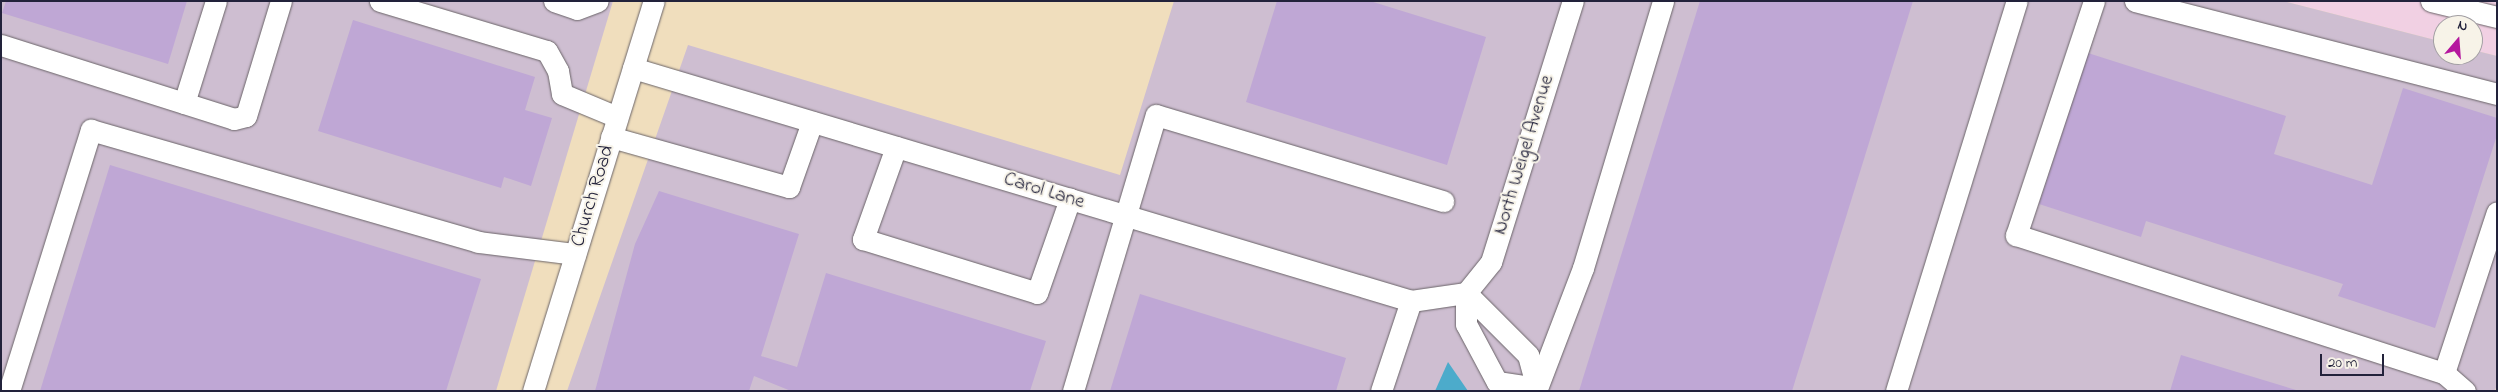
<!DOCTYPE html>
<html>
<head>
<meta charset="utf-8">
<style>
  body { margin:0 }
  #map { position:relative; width:2498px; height:392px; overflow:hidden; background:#f0debd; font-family:"Indie Flower",sans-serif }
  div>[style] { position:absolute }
  .built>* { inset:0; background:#f1d0e3 }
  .industrial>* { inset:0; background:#cebed1 }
  .water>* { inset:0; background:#4cabcb }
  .building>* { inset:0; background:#bfa7d5 }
  .roads { filter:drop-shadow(0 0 1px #6a6468) drop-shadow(0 0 1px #6a6468) }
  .minor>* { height:21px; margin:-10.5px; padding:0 10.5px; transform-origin:10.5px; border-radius:10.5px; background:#fff }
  span { translate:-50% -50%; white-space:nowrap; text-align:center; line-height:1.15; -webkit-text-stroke:4px #f7f3e8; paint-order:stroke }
  .street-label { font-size:20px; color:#22223b }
  .frame { position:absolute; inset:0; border:2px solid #22223b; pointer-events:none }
  .north { position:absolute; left:2433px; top:15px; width:50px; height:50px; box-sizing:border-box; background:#f7f3e8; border:1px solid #a29fa3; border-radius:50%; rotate:18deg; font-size:14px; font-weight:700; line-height:20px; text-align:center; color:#22223b }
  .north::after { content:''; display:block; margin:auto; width:18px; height:22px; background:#b5179e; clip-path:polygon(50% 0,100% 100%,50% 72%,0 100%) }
  .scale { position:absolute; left:2320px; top:354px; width:64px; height:22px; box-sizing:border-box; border:2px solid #22223b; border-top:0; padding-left:6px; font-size:15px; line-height:18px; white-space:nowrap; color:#22223b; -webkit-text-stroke:4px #f7f3e8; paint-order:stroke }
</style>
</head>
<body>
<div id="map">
  <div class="built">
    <div style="clip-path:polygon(2283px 1px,2497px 1px,2497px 56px,2473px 50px,2473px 25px,2443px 25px,2443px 42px)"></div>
  </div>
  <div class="industrial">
    <div style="clip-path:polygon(1px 1px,613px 1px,496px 391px,1px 391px)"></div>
    <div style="clip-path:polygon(1174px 1px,2283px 1px,2443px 42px,2443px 55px,2473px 55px,2473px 50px,2497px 56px,2497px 384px,2495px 391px,567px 391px,688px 45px,1120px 175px)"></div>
  </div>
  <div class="water">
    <div style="clip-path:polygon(1448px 362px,1468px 391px,1435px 391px)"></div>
  </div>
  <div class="building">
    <div style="clip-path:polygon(6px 1px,187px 1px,168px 64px,2px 13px)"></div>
    <div style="clip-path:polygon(1277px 1px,1370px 1px,1486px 37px,1447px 165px,1246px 102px)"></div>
    <div style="clip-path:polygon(1700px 1px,1913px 1px,1792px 391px,1579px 391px)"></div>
    <div style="clip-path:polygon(353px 20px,535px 77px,525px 110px,552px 118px,531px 186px,504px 177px,501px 188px,318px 131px)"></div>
    <div style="clip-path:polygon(2088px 53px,2286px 116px,2274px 154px,2372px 185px,2403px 88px,2497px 118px,2497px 135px,2435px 328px,2338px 296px,2343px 284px,2146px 221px,2141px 237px,2039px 204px)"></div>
    <div style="clip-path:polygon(110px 165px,481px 279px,446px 391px,40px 391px)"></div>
    <div style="clip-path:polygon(659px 191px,799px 234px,761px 356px,797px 367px,826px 273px,1046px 341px,1030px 391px,791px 391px,754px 376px,749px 391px,595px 391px,635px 244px)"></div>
    <div style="clip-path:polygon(1140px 294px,1346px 358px,1336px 391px,1110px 391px)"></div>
    <div style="clip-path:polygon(2181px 355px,2296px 390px,2296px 391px,2170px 391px)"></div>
  </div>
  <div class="roads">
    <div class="minor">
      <div style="left:380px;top:1px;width:174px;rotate:16.7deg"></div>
      <div style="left:547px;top:51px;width:23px;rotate:61deg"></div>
      <div style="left:558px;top:71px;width:23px;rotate:80deg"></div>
      <div style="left:562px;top:94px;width:60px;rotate:22.7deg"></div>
      <div style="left:554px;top:1px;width:24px;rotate:19deg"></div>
      <div style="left:577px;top:9px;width:22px;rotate:-21deg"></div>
      <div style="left:2094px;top:1px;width:247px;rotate:108.4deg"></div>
      <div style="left:2016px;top:235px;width:450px;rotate:17.9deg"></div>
      <div style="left:2444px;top:373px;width:28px;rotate:41deg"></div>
      <div style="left:2135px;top:1px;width:374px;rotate:14.4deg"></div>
      <div style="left:2431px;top:1px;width:68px;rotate:13.6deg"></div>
      <div style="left:1px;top:45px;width:244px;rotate:17.6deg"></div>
      <div style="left:234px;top:119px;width:12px;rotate:-14deg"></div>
      <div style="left:246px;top:116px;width:120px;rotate:-73.1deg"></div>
      <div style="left:633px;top:68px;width:812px;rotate:16.67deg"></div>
      <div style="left:1411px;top:301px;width:56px;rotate:-8.3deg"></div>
      <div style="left:1466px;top:293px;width:40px;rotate:-51deg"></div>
      <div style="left:1491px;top:262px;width:274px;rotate:-72.6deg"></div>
      <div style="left:184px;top:103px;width:107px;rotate:-72.6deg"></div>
      <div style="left:611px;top:137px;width:185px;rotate:15.7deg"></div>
      <div style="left:789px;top:187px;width:69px;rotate:-70.5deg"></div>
      <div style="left:896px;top:147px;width:98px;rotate:109.7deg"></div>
      <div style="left:863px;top:239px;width:182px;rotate:17.2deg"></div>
      <div style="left:1037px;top:293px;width:100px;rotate:-70.7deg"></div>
      <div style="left:1466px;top:293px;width:31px;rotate:90deg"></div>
      <div style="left:1466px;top:324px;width:66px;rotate:61.9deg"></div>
      <div style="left:1497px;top:382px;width:40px;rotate:8.5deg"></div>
      <div style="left:1466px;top:293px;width:88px;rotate:45deg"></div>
      <div style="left:1528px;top:355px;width:34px;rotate:75deg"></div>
      <div style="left:2444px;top:373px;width:169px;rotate:-71.8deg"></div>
      <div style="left:9px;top:391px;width:274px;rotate:-72.6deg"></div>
      <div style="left:91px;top:130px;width:403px;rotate:16.1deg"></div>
      <div style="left:478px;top:242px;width:98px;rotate:7.1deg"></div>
      <div style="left:533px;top:391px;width:408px;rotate:-72.8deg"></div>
      <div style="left:1073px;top:391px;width:288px;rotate:-73.3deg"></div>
      <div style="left:1156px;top:115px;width:300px;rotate:16.7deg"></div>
      <div style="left:1381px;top:391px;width:95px;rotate:-71.6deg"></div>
      <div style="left:1536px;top:391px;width:132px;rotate:-69.1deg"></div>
      <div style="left:1583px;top:268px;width:279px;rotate:-73.3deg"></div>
      <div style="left:1896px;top:391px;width:408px;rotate:-72.8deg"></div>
    </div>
  </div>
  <div class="street-label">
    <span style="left:1524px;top:155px;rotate:-73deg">North Weigel Avenue</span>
    <span style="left:1044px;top:191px;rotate:17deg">Carol Lane</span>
    <span style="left:593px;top:196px;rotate:-73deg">Church Road</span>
  </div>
  <div class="frame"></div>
  <div class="north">N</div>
  <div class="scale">20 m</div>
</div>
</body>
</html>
